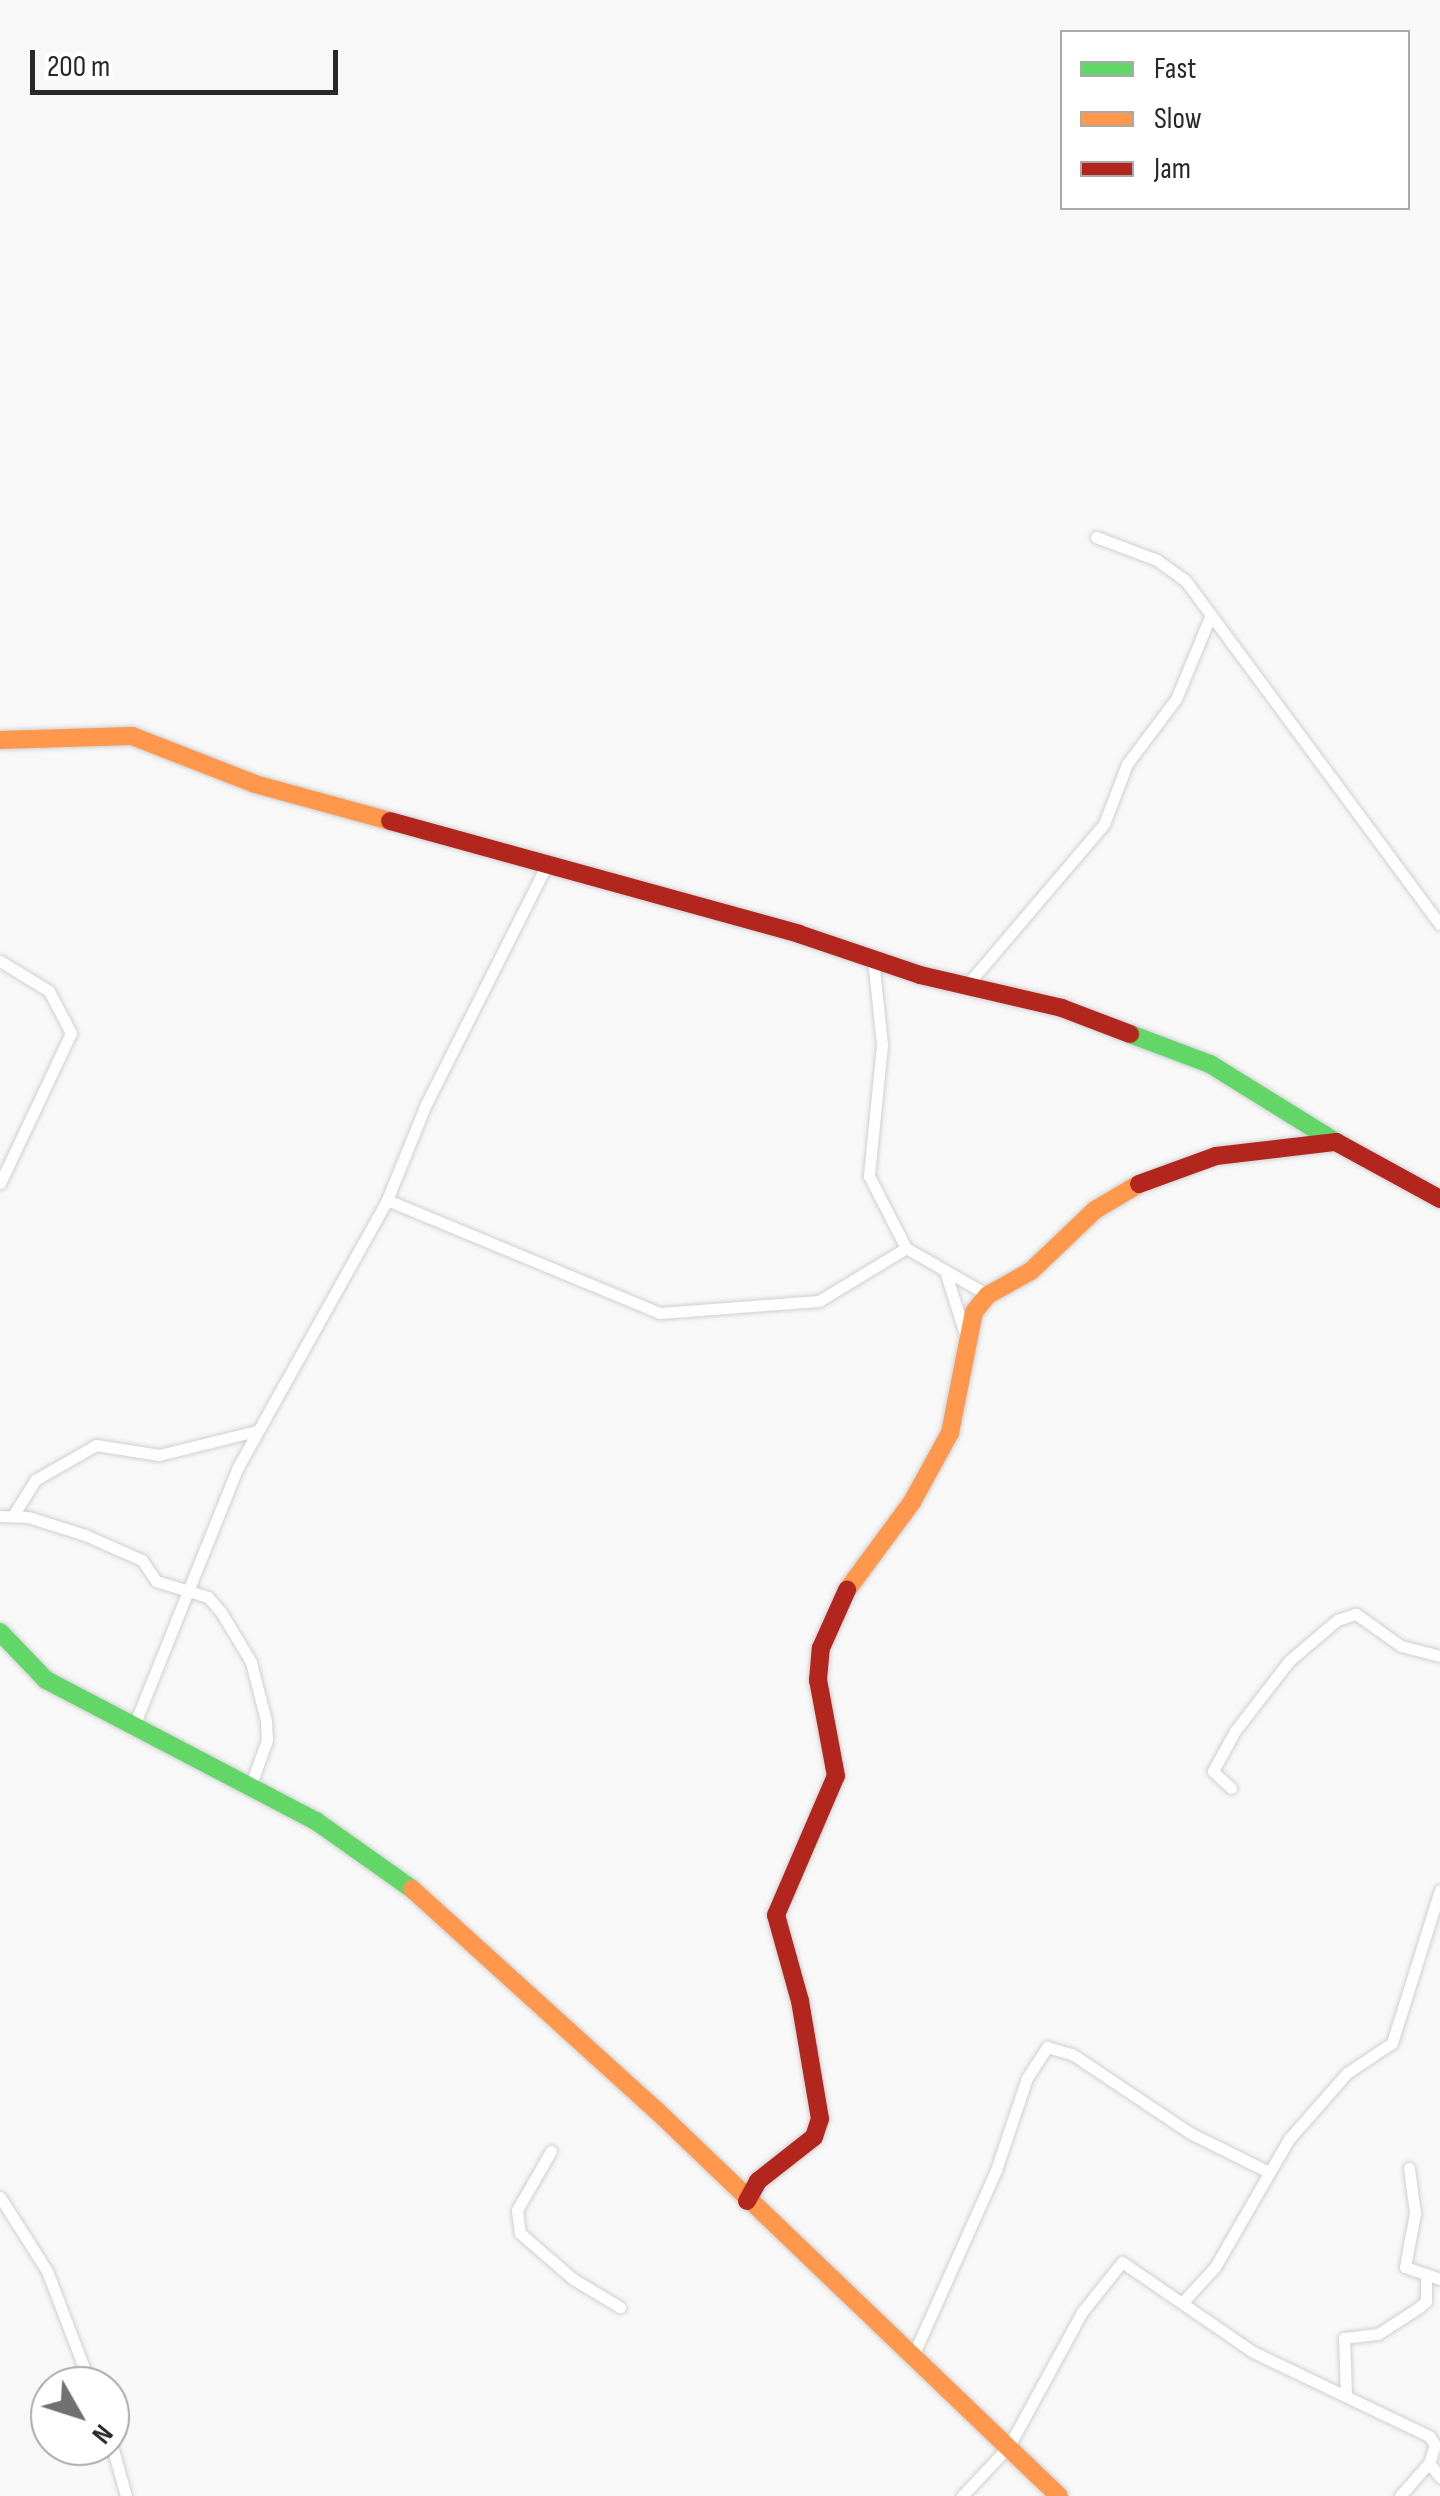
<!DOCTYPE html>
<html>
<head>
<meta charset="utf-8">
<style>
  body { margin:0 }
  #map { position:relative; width:1440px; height:2496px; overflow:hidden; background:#f8f8f9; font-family:"Sofia Sans Condensed",sans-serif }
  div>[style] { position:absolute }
  .roads { filter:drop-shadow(0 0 2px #cfd0d1) drop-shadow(0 0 2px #cfd0d1) }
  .street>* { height:11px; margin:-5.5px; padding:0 5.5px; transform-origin:5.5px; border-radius:5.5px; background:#fefefe }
  .fast>* { height:18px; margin:-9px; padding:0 9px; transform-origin:9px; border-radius:9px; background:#63d668 }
  .slow>* { height:18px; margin:-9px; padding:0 9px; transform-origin:9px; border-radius:9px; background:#ff974d }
  .jam>* { height:18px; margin:-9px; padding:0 9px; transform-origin:9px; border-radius:9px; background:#b3261e }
  span { translate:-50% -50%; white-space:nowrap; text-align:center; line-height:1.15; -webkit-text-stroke:8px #fff; paint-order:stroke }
  .legend { position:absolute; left:1060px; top:30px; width:350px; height:180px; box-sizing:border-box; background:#fff; border:2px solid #a9a9a9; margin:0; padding:12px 18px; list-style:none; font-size:30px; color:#282829 }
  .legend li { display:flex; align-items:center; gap:20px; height:50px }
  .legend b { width:50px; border:2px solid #a9a9a9 }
  .north { position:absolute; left:30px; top:2366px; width:100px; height:100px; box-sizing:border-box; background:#fff; border:2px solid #a9a9a9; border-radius:50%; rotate:129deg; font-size:28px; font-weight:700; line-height:40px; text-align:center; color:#282829 }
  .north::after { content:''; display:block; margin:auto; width:35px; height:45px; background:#717172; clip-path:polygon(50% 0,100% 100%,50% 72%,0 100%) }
  .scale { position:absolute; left:30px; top:50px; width:308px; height:45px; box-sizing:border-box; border:5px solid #282829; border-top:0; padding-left:12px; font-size:30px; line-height:35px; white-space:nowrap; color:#282829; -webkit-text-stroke:8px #fff; paint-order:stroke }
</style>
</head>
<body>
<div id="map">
  <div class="roads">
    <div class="street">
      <div style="left:1096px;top:537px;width:65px;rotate:20.7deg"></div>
      <div style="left:1157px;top:560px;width:34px;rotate:36deg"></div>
      <div style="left:1185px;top:580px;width:428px;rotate:53.5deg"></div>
      <div style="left:873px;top:959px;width:86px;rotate:84deg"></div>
      <div style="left:882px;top:1045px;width:132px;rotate:95.7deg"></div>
      <div style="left:869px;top:1176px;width:81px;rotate:62.8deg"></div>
      <div style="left:0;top:961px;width:57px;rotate:31.5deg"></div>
      <div style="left:49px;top:991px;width:47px;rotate:62.4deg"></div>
      <div style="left:71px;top:1033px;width:166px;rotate:115.3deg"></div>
      <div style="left:967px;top:985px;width:211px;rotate:-49.6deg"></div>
      <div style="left:1104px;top:824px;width:64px;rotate:-69deg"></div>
      <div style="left:1127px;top:764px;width:81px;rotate:-53deg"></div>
      <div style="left:1176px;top:699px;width:89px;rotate:-67.5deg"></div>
      <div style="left:387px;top:1200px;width:295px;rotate:22.5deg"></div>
      <div style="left:660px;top:1313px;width:159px;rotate:-4.3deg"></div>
      <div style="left:819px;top:1301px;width:102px;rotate:-31.3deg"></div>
      <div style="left:906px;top:1248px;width:95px;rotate:29.8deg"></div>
      <div style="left:945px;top:1271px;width:66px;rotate:72.4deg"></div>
      <div style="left:14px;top:1514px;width:40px;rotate:-58deg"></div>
      <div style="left:35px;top:1480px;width:70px;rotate:-29.8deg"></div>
      <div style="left:96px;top:1445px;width:64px;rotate:9deg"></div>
      <div style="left:159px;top:1455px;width:100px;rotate:-13.9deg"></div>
      <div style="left:0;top:1516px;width:28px;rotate:2deg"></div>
      <div style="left:28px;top:1517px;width:60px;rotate:17.5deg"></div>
      <div style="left:85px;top:1535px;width:62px;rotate:23.7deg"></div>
      <div style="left:142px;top:1560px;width:25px;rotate:56deg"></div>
      <div style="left:156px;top:1581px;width:54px;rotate:17.1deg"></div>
      <div style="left:208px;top:1597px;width:20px;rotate:49deg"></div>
      <div style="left:221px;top:1612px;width:58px;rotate:59deg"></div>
      <div style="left:251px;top:1662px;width:61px;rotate:75.7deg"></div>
      <div style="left:266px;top:1721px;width:19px;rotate:87deg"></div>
      <div style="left:267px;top:1740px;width:50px;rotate:109.9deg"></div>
      <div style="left:135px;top:1723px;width:276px;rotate:-68.1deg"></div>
      <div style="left:238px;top:1467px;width:306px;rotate:-60.8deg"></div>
      <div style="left:387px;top:1200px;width:104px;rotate:-67.9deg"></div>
      <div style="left:426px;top:1104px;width:270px;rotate:-63.2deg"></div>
      <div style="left:1231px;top:1788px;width:25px;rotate:-137deg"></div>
      <div style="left:1213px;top:1771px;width:46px;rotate:-61.2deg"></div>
      <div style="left:1235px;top:1731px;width:88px;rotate:-52.4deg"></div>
      <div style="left:1289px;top:1661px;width:63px;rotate:-40.5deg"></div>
      <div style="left:1337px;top:1620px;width:20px;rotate:-18deg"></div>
      <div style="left:1356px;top:1614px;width:55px;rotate:35.4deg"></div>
      <div style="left:1401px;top:1646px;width:40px;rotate:14.4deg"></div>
      <div style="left:551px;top:2151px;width:68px;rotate:120deg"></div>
      <div style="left:517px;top:2210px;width:23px;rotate:83deg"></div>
      <div style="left:520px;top:2233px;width:70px;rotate:41deg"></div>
      <div style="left:573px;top:2279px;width:55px;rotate:30.8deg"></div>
      <div style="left:1409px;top:2168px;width:45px;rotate:82.4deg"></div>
      <div style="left:1415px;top:2213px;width:55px;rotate:100.5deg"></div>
      <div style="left:1405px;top:2267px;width:37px;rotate:19deg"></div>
      <div style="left:0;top:2197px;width:88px;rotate:57.6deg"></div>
      <div style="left:47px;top:2271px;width:123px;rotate:69.1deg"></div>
      <div style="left:1182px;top:2303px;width:49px;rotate:-47.5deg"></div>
      <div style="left:1215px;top:2267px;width:148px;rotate:-60deg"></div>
      <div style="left:1289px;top:2139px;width:88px;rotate:-48.7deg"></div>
      <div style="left:1347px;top:2073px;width:54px;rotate:-33.7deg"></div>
      <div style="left:1392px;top:2043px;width:160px;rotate:-72.6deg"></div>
      <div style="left:912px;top:2358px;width:206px;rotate:-65.9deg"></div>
      <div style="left:996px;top:2170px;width:97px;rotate:-71.4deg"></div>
      <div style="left:1027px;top:2078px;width:37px;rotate:-57deg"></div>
      <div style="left:1047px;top:2047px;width:26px;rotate:16deg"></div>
      <div style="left:1072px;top:2054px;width:142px;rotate:33.8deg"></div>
      <div style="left:1190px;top:2133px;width:84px;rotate:26.3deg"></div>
      <div style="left:1346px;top:2394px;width:56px;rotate:-92deg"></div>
      <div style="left:1344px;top:2338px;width:34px;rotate:-7deg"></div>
      <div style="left:1378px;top:2334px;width:48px;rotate:-33deg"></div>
      <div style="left:1418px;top:2308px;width:11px;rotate:-41deg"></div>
      <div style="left:1426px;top:2301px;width:24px;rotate:-90deg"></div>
      <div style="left:110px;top:2439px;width:59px;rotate:74.3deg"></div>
      <div style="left:962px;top:2496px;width:69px;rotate:-46.8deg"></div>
      <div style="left:1009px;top:2446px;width:153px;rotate:-61.4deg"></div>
      <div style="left:1082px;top:2312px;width:64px;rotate:-51.3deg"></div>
      <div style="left:1122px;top:2262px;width:159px;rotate:34.5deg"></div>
      <div style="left:1253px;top:2352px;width:195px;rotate:25.5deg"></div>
      <div style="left:1429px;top:2436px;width:11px;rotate:56deg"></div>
      <div style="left:1435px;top:2445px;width:19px;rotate:108deg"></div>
      <div style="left:1429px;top:2463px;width:18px;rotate:52deg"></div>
      <div style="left:1400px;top:2496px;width:44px;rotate:-48.7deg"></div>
    </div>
    <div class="fast">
      <div style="left:1130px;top:1034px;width:85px;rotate:20.6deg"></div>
      <div style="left:1210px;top:1064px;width:148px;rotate:31.8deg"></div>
      <div style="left:0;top:1632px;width:66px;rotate:46.2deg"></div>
      <div style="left:46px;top:1680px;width:305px;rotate:27.6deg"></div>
      <div style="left:316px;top:1821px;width:118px;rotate:35.3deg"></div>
    </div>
    <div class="slow">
      <div style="left:0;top:740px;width:132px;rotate:-1.7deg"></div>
      <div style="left:132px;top:736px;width:132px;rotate:21.3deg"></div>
      <div style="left:255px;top:784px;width:140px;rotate:15.3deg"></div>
      <div style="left:847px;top:1590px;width:109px;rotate:-53.5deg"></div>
      <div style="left:912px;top:1502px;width:79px;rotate:-61.2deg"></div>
      <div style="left:950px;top:1433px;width:123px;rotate:-78.8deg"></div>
      <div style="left:974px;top:1312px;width:22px;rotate:-51deg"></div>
      <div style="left:988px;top:1295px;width:49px;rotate:-29.2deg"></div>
      <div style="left:1031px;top:1271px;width:88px;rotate:-43.6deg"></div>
      <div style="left:1095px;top:1210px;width:51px;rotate:-30.6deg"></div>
      <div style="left:412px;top:1889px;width:329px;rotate:42.2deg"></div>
      <div style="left:656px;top:2110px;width:558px;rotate:43.77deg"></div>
    </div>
    <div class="jam">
      <div style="left:390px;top:821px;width:424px;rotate:15.4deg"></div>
      <div style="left:799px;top:934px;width:128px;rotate:18.7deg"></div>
      <div style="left:920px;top:975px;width:146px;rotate:13.1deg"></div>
      <div style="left:1062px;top:1008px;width:73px;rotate:20.9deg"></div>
      <div style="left:1139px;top:1184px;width:82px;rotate:-20deg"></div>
      <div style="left:1216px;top:1156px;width:121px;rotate:-6.7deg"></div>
      <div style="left:1336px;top:1142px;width:119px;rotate:28.7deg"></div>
      <div style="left:747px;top:2201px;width:23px;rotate:-61deg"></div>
      <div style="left:758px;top:2181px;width:71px;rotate:-38.2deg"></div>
      <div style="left:814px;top:2137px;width:19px;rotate:-72deg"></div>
      <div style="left:820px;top:2119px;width:120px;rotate:-99.6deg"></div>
      <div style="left:800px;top:2001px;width:89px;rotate:-105.6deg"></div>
      <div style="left:776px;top:1915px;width:151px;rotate:-66.7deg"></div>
      <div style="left:836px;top:1776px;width:98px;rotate:-100.6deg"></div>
      <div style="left:818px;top:1680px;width:32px;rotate:-85deg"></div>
      <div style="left:821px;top:1648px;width:64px;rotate:-65.9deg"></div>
    </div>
  </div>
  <ul class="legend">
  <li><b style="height:12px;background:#63d668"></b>Fast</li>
  <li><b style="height:12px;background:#ff974d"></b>Slow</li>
  <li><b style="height:12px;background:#b3261e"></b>Jam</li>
  </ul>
  <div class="north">N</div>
  <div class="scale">200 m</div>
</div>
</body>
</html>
